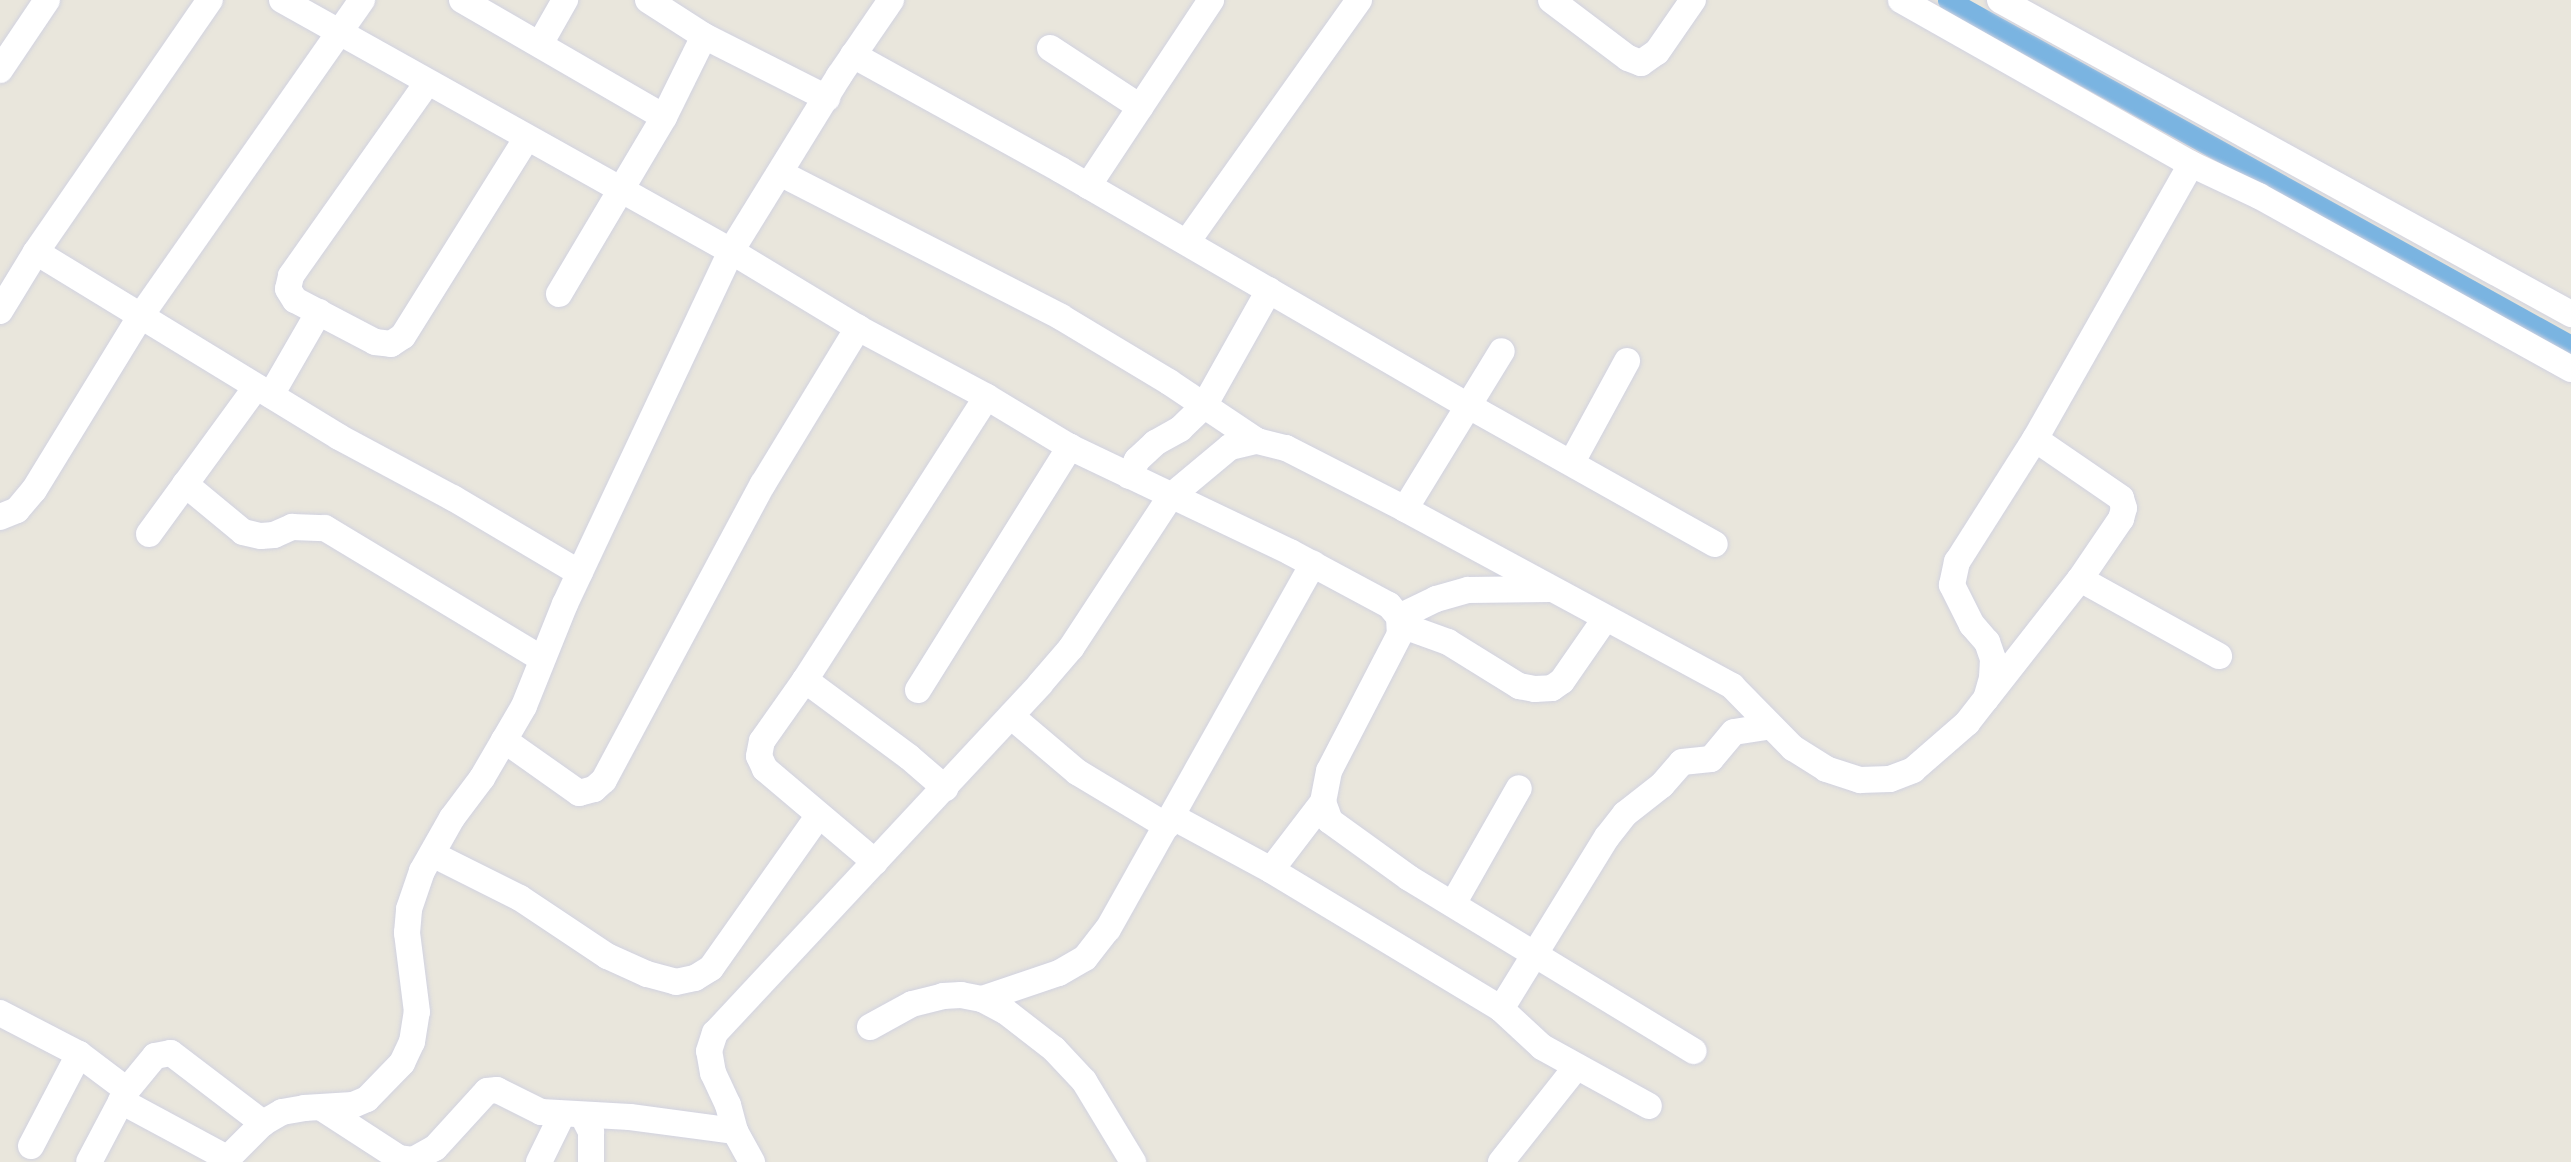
<!DOCTYPE html>
<html>
<head>
<meta charset="utf-8">
<style>
  body { margin:0 }
  #map { position:relative; width:2571px; height:1162px; overflow:hidden; background:#e9e6dc; font-family:Overpass,sans-serif }
  div>[style] { position:absolute }
  .canal>* { height:21px; margin:-10.5px; padding:0 10.5px; transform-origin:10.5px; border-radius:10.5px; background:#7ab4e1 }
  .roads { filter:drop-shadow(0 0 2px #d1d2e0) drop-shadow(0 0 2px #d1d2e0) }
  .minor>* { height:26px; margin:-13px; padding:0 13px; transform-origin:13px; border-radius:13px; background:#fff }
  span { translate:-50% -50%; white-space:nowrap; text-align:center; line-height:1.15; -webkit-text-stroke:5px #fff; paint-order:stroke }
</style>
</head>
<body>
<div id="map">
  <div class="canal">
    <div style="left:1948px;top:0;width:713px;rotate:29.05deg"></div>
  </div>
  <div class="roads">
    <div class="minor">
      <div style="left:282px;top:0;width:514px;rotate:29.21deg"></div>
      <div style="left:731px;top:251px;width:149px;rotate:31.2deg"></div>
      <div style="left:858px;top:328px;width:146px;rotate:28.1deg"></div>
      <div style="left:987px;top:397px;width:97px;rotate:31.1deg"></div>
      <div style="left:1070px;top:447px;width:244px;rotate:25.5deg"></div>
      <div style="left:1290px;top:552px;width:112px;rotate:28.2deg"></div>
      <div style="left:1389px;top:605px;width:16px;rotate:50deg"></div>
      <div style="left:1399px;top:617px;width:17px;rotate:87deg"></div>
      <div style="left:1400px;top:634px;width:154px;rotate:117.4deg"></div>
      <div style="left:1329px;top:771px;width:32px;rotate:101deg"></div>
      <div style="left:1323px;top:802px;width:20px;rotate:70deg"></div>
      <div style="left:1330px;top:821px;width:97px;rotate:35.8deg"></div>
      <div style="left:1409px;top:878px;width:333px;rotate:31.3deg"></div>
      <div style="left:462px;top:0;width:233px;rotate:30.1deg"></div>
      <div style="left:648px;top:0;width:67px;rotate:32.7deg"></div>
      <div style="left:704px;top:36px;width:138px;rotate:26.8deg"></div>
      <div style="left:1551px;top:0;width:96px;rotate:37deg"></div>
      <div style="left:1628px;top:58px;width:14px;rotate:21deg"></div>
      <div style="left:1641px;top:63px;width:19px;rotate:-35deg"></div>
      <div style="left:1657px;top:52px;width:63px;rotate:-55.3deg"></div>
      <div style="left:1901px;top:0;width:333px;rotate:29.5deg"></div>
      <div style="left:2191px;top:164px;width:75px;rotate:25.2deg"></div>
      <div style="left:2259px;top:196px;width:357px;rotate:29deg"></div>
      <div style="left:2000px;top:0;width:652px;rotate:28.81deg"></div>
      <div style="left:540px;top:44px;width:51px;rotate:-60.4deg"></div>
      <div style="left:1050px;top:48px;width:108px;rotate:33.2deg"></div>
      <div style="left:853px;top:55px;width:238px;rotate:28.9deg"></div>
      <div style="left:1061px;top:170px;width:469px;rotate:30.1deg"></div>
      <div style="left:1467px;top:405px;width:284px;rotate:29.3deg"></div>
      <div style="left:0;top:70px;width:84px;rotate:-56.1deg"></div>
      <div style="left:427px;top:83px;width:236px;rotate:125.2deg"></div>
      <div style="left:291px;top:276px;width:13px;rotate:103deg"></div>
      <div style="left:288px;top:289px;width:13px;rotate:58deg"></div>
      <div style="left:295px;top:300px;width:90px;rotate:27.7deg"></div>
      <div style="left:375px;top:342px;width:16px;rotate:7deg"></div>
      <div style="left:391px;top:344px;width:14px;rotate:-34deg"></div>
      <div style="left:403px;top:336px;width:232px;rotate:-58deg"></div>
      <div style="left:780px;top:173px;width:316px;rotate:27.1deg"></div>
      <div style="left:1061px;top:317px;width:126px;rotate:31deg"></div>
      <div style="left:1169px;top:382px;width:106px;rotate:33.8deg"></div>
      <div style="left:1088px;top:186px;width:223px;rotate:-56.5deg"></div>
      <div style="left:1187px;top:242px;width:297px;rotate:-54.6deg"></div>
      <div style="left:36px;top:252px;width:355px;rotate:31.4deg"></div>
      <div style="left:339px;top:437px;width:129px;rotate:28.2deg"></div>
      <div style="left:453px;top:498px;width:147px;rotate:30.6deg"></div>
      <div style="left:559px;top:294px;width:206px;rotate:-59.3deg"></div>
      <div style="left:664px;top:117px;width:90px;rotate:-63.7deg"></div>
      <div style="left:0;top:311px;width:69px;rotate:-58.6deg"></div>
      <div style="left:36px;top:252px;width:306px;rotate:-55.4deg"></div>
      <div style="left:271px;top:395px;width:96px;rotate:-60deg"></div>
      <div style="left:1572px;top:462px;width:115px;rotate:-61.4deg"></div>
      <div style="left:1129px;top:476px;width:18px;rotate:-63deg"></div>
      <div style="left:1137px;top:460px;width:25px;rotate:-43deg"></div>
      <div style="left:1155px;top:443px;width:29px;rotate:-29deg"></div>
      <div style="left:1180px;top:429px;width:33px;rotate:-44deg"></div>
      <div style="left:1204px;top:406px;width:133px;rotate:-60.7deg"></div>
      <div style="left:185px;top:484px;width:75px;rotate:39.6deg"></div>
      <div style="left:243px;top:532px;width:18px;rotate:13deg"></div>
      <div style="left:261px;top:536px;width:13px;rotate:-4deg"></div>
      <div style="left:274px;top:535px;width:20px;rotate:-24deg"></div>
      <div style="left:292px;top:527px;width:33px;rotate:2deg"></div>
      <div style="left:325px;top:528px;width:253px;rotate:31.1deg"></div>
      <div style="left:1405px;top:509px;width:185px;rotate:-58.5deg"></div>
      <div style="left:0;top:517px;width:18px;rotate:-22deg"></div>
      <div style="left:17px;top:510px;width:26px;rotate:-50deg"></div>
      <div style="left:34px;top:490px;width:203px;rotate:-58.5deg"></div>
      <div style="left:140px;top:317px;width:387px;rotate:-55deg"></div>
      <div style="left:149px;top:534px;width:182px;rotate:-53.9deg"></div>
      <div style="left:2080px;top:579px;width:159px;rotate:29deg"></div>
      <div style="left:1399px;top:617px;width:41px;rotate:-25.9deg"></div>
      <div style="left:1436px;top:599px;width:33px;rotate:-16deg"></div>
      <div style="left:1468px;top:590px;width:82px;rotate:-0.7deg"></div>
      <div style="left:1401px;top:625px;width:50px;rotate:19.9deg"></div>
      <div style="left:1448px;top:642px;width:84px;rotate:31.8deg"></div>
      <div style="left:1519px;top:686px;width:16px;rotate:11deg"></div>
      <div style="left:1535px;top:689px;width:17px;rotate:-3deg"></div>
      <div style="left:1552px;top:688px;width:12px;rotate:-35deg"></div>
      <div style="left:1562px;top:681px;width:75px;rotate:-55.3deg"></div>
      <div style="left:805px;top:680px;width:129px;rotate:36.5deg"></div>
      <div style="left:909px;top:757px;width:48px;rotate:40.7deg"></div>
      <div style="left:918px;top:690px;width:287px;rotate:-58deg"></div>
      <div style="left:1989px;top:695px;width:147px;rotate:-51.9deg"></div>
      <div style="left:2080px;top:579px;width:73px;rotate:-55.7deg"></div>
      <div style="left:2121px;top:519px;width:11px;rotate:-75deg"></div>
      <div style="left:2124px;top:508px;width:10px;rotate:-107deg"></div>
      <div style="left:2121px;top:498px;width:104px;rotate:-145.5deg"></div>
      <div style="left:1011px;top:716px;width:87px;rotate:40.3deg"></div>
      <div style="left:1077px;top:772px;width:105px;rotate:31deg"></div>
      <div style="left:504px;top:740px;width:92px;rotate:35.2deg"></div>
      <div style="left:579px;top:793px;width:16px;rotate:-15deg"></div>
      <div style="left:594px;top:789px;width:13px;rotate:-42deg"></div>
      <div style="left:604px;top:780px;width:336px;rotate:-61.8deg"></div>
      <div style="left:763px;top:484px;width:183px;rotate:-58.7deg"></div>
      <div style="left:1173px;top:817px;width:111px;rotate:28.4deg"></div>
      <div style="left:1271px;top:870px;width:269px;rotate:31.1deg"></div>
      <div style="left:1501px;top:1009px;width:56px;rotate:42.8deg"></div>
      <div style="left:1542px;top:1047px;width:122px;rotate:28.9deg"></div>
      <div style="left:432px;top:854px;width:98px;rotate:26.6deg"></div>
      <div style="left:520px;top:898px;width:105px;rotate:33.7deg"></div>
      <div style="left:607px;top:956px;width:44px;rotate:24.2deg"></div>
      <div style="left:647px;top:974px;width:30px;rotate:15deg"></div>
      <div style="left:676px;top:982px;width:19px;rotate:-12deg"></div>
      <div style="left:695px;top:978px;width:19px;rotate:-32deg"></div>
      <div style="left:711px;top:968px;width:187px;rotate:-54.8deg"></div>
      <div style="left:875px;top:862px;width:144px;rotate:-139.8deg"></div>
      <div style="left:765px;top:769px;width:14px;rotate:-115deg"></div>
      <div style="left:759px;top:756px;width:15px;rotate:-79deg"></div>
      <div style="left:762px;top:741px;width:75px;rotate:-54.8deg"></div>
      <div style="left:805px;top:680px;width:336px;rotate:-57.3deg"></div>
      <div style="left:1271px;top:870px;width:86px;rotate:-52.6deg"></div>
      <div style="left:1453px;top:904px;width:133px;rotate:-60.4deg"></div>
      <div style="left:982px;top:999px;width:81px;rotate:-18.7deg"></div>
      <div style="left:1059px;top:973px;width:30px;rotate:-30deg"></div>
      <div style="left:1085px;top:958px;width:37px;rotate:-52deg"></div>
      <div style="left:1108px;top:929px;width:419px;rotate:-60.7deg"></div>
      <div style="left:1501px;top:1009px;width:202px;rotate:-58.4deg"></div>
      <div style="left:1607px;top:837px;width:29px;rotate:-52deg"></div>
      <div style="left:1625px;top:814px;width:47px;rotate:-38.1deg"></div>
      <div style="left:1662px;top:785px;width:30px;rotate:-49deg"></div>
      <div style="left:1682px;top:762px;width:29px;rotate:-6deg"></div>
      <div style="left:1711px;top:759px;width:35px;rotate:-50deg"></div>
      <div style="left:1734px;top:732px;width:36px;rotate:-9deg"></div>
      <div style="left:0;top:1013px;width:89px;rotate:27.4deg"></div>
      <div style="left:79px;top:1054px;width:60px;rotate:36.9deg"></div>
      <div style="left:127px;top:1090px;width:81px;rotate:117.8deg"></div>
      <div style="left:870px;top:1027px;width:48px;rotate:-28.7deg"></div>
      <div style="left:912px;top:1004px;width:32px;rotate:-14deg"></div>
      <div style="left:943px;top:996px;width:18px;rotate:-3deg"></div>
      <div style="left:961px;top:995px;width:21px;rotate:11deg"></div>
      <div style="left:982px;top:999px;width:26px;rotate:28deg"></div>
      <div style="left:1005px;top:1011px;width:62px;rotate:37.8deg"></div>
      <div style="left:1054px;top:1049px;width:44px;rotate:46.8deg"></div>
      <div style="left:1084px;top:1081px;width:95px;rotate:58.8deg"></div>
      <div style="left:127px;top:1090px;width:44px;rotate:-50.5deg"></div>
      <div style="left:155px;top:1056px;width:16px;rotate:-11deg"></div>
      <div style="left:171px;top:1053px;width:116px;rotate:37.3deg"></div>
      <div style="left:121px;top:1101px;width:120px;rotate:28.3deg"></div>
      <div style="left:322px;top:1108px;width:92px;rotate:33deg"></div>
      <div style="left:399px;top:1158px;width:14px;rotate:8deg"></div>
      <div style="left:413px;top:1160px;width:25px;rotate:-29deg"></div>
      <div style="left:435px;top:1148px;width:77px;rotate:-47.6deg"></div>
      <div style="left:487px;top:1091px;width:10px;rotate:-6deg"></div>
      <div style="left:497px;top:1090px;width:49px;rotate:26.6deg"></div>
      <div style="left:541px;top:1112px;width:89px;rotate:3.2deg"></div>
      <div style="left:630px;top:1117px;width:106px;rotate:7.6deg"></div>
      <div style="left:583px;top:1116px;width:18px;rotate:63deg"></div>
      <div style="left:591px;top:1132px;width:30px;rotate:90deg"></div>
      <div style="left:31px;top:1146px;width:104px;rotate:-62.4deg"></div>
      <div style="left:224px;top:1162px;width:55px;rotate:-45deg"></div>
      <div style="left:263px;top:1123px;width:22px;rotate:-30deg"></div>
      <div style="left:282px;top:1112px;width:22px;rotate:-10deg"></div>
      <div style="left:304px;top:1108px;width:49px;rotate:-3.5deg"></div>
      <div style="left:353px;top:1105px;width:15px;rotate:-23deg"></div>
      <div style="left:367px;top:1099px;width:50px;rotate:-45.8deg"></div>
      <div style="left:402px;top:1063px;width:23px;rotate:-65deg"></div>
      <div style="left:412px;top:1042px;width:30px;rotate:-81deg"></div>
      <div style="left:417px;top:1012px;width:80px;rotate:-97.2deg"></div>
      <div style="left:407px;top:933px;width:24px;rotate:-85deg"></div>
      <div style="left:409px;top:909px;width:40px;rotate:-71.1deg"></div>
      <div style="left:422px;top:871px;width:61px;rotate:-60.5deg"></div>
      <div style="left:452px;top:818px;width:50px;rotate:-53.1deg"></div>
      <div style="left:482px;top:778px;width:83px;rotate:-59.7deg"></div>
      <div style="left:524px;top:706px;width:110px;rotate:-68.1deg"></div>
      <div style="left:565px;top:604px;width:390px;rotate:-64.8deg"></div>
      <div style="left:731px;top:251px;width:206px;rotate:-58.3deg"></div>
      <div style="left:839px;top:76px;width:92px;rotate:-55.6deg"></div>
      <div style="left:539px;top:1162px;width:52px;rotate:-63.9deg"></div>
      <div style="left:752px;top:1162px;width:35px;rotate:-119deg"></div>
      <div style="left:735px;top:1131px;width:27px;rotate:-105deg"></div>
      <div style="left:728px;top:1105px;width:35px;rotate:-115deg"></div>
      <div style="left:713px;top:1073px;width:22px;rotate:-100deg"></div>
      <div style="left:709px;top:1051px;width:19px;rotate:-72deg"></div>
      <div style="left:715px;top:1033px;width:477px;rotate:-47deg"></div>
      <div style="left:1040px;top:684px;width:48px;rotate:-49.3deg"></div>
      <div style="left:1071px;top:648px;width:181px;rotate:-56.7deg"></div>
      <div style="left:1170px;top:497px;width:78px;rotate:-39.8deg"></div>
      <div style="left:1230px;top:447px;width:28px;rotate:-13deg"></div>
      <div style="left:1257px;top:441px;width:30px;rotate:14deg"></div>
      <div style="left:1286px;top:448px;width:134px;rotate:27.1deg"></div>
      <div style="left:1405px;top:509px;width:372px;rotate:28.4deg"></div>
      <div style="left:1732px;top:686px;width:87px;rotate:45.5deg"></div>
      <div style="left:1793px;top:748px;width:39px;rotate:32deg"></div>
      <div style="left:1826px;top:769px;width:36px;rotate:18deg"></div>
      <div style="left:1860px;top:780px;width:30px;rotate:-2deg"></div>
      <div style="left:1890px;top:779px;width:25px;rotate:-21deg"></div>
      <div style="left:1913px;top:770px;width:72px;rotate:-41deg"></div>
      <div style="left:1967px;top:723px;width:31px;rotate:-52deg"></div>
      <div style="left:1986px;top:699px;width:22px;rotate:-74deg"></div>
      <div style="left:1992px;top:678px;width:19px;rotate:-87deg"></div>
      <div style="left:1993px;top:659px;width:18px;rotate:-109deg"></div>
      <div style="left:1987px;top:642px;width:23px;rotate:-131deg"></div>
      <div style="left:1972px;top:625px;width:45px;rotate:-116.6deg"></div>
      <div style="left:1952px;top:585px;width:24px;rotate:-78deg"></div>
      <div style="left:1957px;top:562px;width:146px;rotate:-57.6deg"></div>
      <div style="left:2035px;top:439px;width:316px;rotate:-60.4deg"></div>
      <div style="left:1501px;top:1162px;width:122px;rotate:-51.6deg"></div>
    </div>
  </div>
</div>
</body>
</html>
